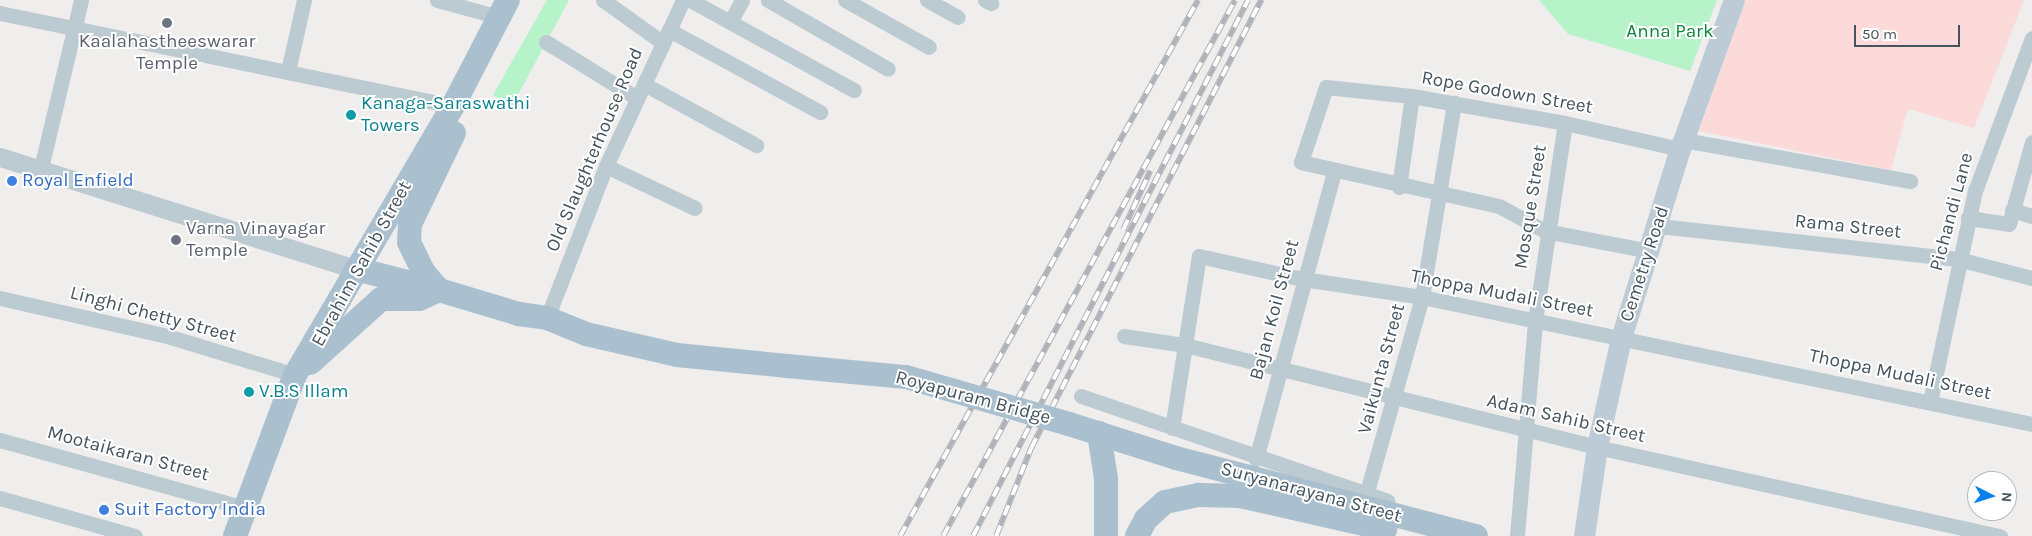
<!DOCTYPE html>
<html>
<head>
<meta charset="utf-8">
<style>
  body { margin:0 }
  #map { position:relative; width:2032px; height:536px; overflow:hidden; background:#f0eded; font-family:Karla,sans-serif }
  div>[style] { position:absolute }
  .medical>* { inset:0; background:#fddada }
  .green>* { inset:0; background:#b7f3c9 }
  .minor>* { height:15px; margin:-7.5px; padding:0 7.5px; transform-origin:7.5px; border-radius:7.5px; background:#bccad1 }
  .tertiary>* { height:19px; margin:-9.5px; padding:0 9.5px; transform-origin:9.5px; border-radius:9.5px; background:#bccad1 }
  .secondary>* { height:21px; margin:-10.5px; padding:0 10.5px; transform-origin:10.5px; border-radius:10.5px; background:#bccbd6 }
  .primary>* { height:24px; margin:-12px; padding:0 12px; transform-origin:12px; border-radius:12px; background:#aac0cf }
  .rail>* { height:5.5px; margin-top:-2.75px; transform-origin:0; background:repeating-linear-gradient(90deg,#fff 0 11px,#afb3b9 0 22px); box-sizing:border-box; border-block:1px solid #afb3b9 }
  .primary-bridge>* { height:24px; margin:-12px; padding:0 12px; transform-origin:12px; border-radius:12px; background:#aac0cf }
  .dots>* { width:14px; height:14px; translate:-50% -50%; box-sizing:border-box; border:2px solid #fff; border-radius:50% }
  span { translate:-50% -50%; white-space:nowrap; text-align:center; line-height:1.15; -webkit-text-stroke:4px #fff; paint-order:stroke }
  .park-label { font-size:19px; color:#0e843f }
  .worship-label { font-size:19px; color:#5b616d }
  .left { translate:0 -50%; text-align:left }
  .street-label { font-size:19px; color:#44535c }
  .culture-label { font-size:19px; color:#0d838f }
  .shop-label { font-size:19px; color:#366cbe }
  .north { position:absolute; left:1967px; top:471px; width:50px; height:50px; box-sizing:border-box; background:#fff; border:1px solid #b4babe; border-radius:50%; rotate:95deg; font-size:14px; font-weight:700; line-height:20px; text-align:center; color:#44535c }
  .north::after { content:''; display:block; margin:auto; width:18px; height:22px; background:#0980ee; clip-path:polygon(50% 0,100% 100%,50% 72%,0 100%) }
  .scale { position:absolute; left:1854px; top:25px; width:106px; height:22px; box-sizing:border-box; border:2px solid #44535c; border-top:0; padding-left:6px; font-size:15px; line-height:18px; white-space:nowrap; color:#44535c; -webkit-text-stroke:4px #fff; paint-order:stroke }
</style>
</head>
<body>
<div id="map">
  <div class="medical">
    <div style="clip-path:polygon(1746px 0,2024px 0,1974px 128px,1908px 109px,1891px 170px,1699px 131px)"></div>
  </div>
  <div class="green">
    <div style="clip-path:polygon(547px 0,569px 0,512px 106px,493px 95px)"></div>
    <div style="clip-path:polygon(1539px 0,1717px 0,1690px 71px,1568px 34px)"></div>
  </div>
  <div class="minor">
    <div style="left:437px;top:0;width:64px;rotate:15.3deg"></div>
    <div style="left:603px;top:0;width:74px;rotate:35.6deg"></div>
    <div style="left:690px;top:0;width:187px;rotate:28.8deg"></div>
    <div style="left:768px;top:0;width:138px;rotate:29.9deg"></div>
    <div style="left:845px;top:0;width:96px;rotate:29.2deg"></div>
    <div style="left:927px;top:0;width:35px;rotate:29deg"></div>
    <div style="left:985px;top:0;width:7px;rotate:27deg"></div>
    <div style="left:0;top:13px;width:462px;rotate:11.6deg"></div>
    <div style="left:730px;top:22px;width:25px;rotate:-61deg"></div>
    <div style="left:669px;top:30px;width:172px;rotate:28.5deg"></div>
    <div style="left:546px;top:42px;width:107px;rotate:31.6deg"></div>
    <div style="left:288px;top:71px;width:73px;rotate:-77.3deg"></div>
    <div style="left:644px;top:84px;width:128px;rotate:28.6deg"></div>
    <div style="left:1684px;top:140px;width:230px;rotate:10.3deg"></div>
    <div style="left:606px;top:166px;width:98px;rotate:25.3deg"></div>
    <div style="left:41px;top:168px;width:173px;rotate:-76.6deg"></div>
    <div style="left:1399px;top:187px;width:92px;rotate:-81.9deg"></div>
    <div style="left:2012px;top:210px;width:21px;rotate:17deg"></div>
    <div style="left:1968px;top:218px;width:41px;rotate:8.3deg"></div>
    <div style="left:2009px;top:224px;width:85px;rotate:-74.3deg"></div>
    <div style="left:1659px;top:226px;width:301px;rotate:6.3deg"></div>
    <div style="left:1958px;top:259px;width:76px;rotate:14.4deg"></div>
    <div style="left:1650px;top:251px;width:107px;rotate:-169.2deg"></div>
    <div style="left:1545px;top:231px;width:52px;rotate:-151.5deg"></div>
    <div style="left:1499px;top:206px;width:203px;rotate:-167.5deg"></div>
    <div style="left:1301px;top:162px;width:79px;rotate:-71.6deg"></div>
    <div style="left:1326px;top:87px;width:86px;rotate:6deg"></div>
    <div style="left:1412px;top:96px;width:155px;rotate:10deg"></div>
    <div style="left:1565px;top:123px;width:118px;rotate:12.7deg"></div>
    <div style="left:0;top:298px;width:171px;rotate:12.8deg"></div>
    <div style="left:167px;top:336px;width:134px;rotate:16.9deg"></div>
    <div style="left:547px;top:318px;width:163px;rotate:-68.8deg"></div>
    <div style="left:606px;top:166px;width:183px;rotate:-65.1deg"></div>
    <div style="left:1124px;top:336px;width:62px;rotate:8.4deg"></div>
    <div style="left:1185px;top:345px;width:424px;rotate:13.9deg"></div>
    <div style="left:1597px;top:447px;width:413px;rotate:12.5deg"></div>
    <div style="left:1081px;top:396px;width:324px;rotate:18.9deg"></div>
    <div style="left:1930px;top:402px;width:216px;rotate:-78deg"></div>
    <div style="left:1975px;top:191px;width:163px;rotate:-69.6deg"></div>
    <div style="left:1172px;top:428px;width:174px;rotate:-81.1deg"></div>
    <div style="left:1199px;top:256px;width:107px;rotate:12.5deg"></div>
    <div style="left:1303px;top:279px;width:120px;rotate:8.6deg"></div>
    <div style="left:1422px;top:297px;width:623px;rotate:11.76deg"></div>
    <div style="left:0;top:440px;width:254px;rotate:15.5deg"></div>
    <div style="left:1256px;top:459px;width:297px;rotate:-74.8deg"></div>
    <div style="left:1366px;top:495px;width:206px;rotate:-74.2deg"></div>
    <div style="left:1422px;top:297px;width:197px;rotate:-80.6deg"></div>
    <div style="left:0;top:498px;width:140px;rotate:15.7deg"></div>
    <div style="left:1517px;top:536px;width:216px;rotate:-85.2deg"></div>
    <div style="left:1535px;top:321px;width:200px;rotate:-81.4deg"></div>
  </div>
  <div class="tertiary">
    <div style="left:0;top:157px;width:373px;rotate:17.5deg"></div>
  </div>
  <div class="secondary">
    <div style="left:1584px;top:536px;width:90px;rotate:-81.7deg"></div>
    <div style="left:1597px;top:447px;width:112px;rotate:-77.6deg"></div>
    <div style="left:1621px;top:338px;width:198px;rotate:-72.7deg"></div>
    <div style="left:1680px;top:149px;width:158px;rotate:-70.1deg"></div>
  </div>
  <div class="primary">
    <div style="left:356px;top:269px;width:86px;rotate:14.2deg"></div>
    <div style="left:439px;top:290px;width:23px;rotate:-131deg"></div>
    <div style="left:424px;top:273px;width:34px;rotate:-116deg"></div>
    <div style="left:409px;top:242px;width:18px;rotate:-87deg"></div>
    <div style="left:410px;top:224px;width:101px;rotate:-64.2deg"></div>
    <div style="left:310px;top:363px;width:96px;rotate:-42deg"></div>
    <div style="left:381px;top:299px;width:38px"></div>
    <div style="left:419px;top:299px;width:22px;rotate:-24deg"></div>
    <div style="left:439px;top:290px;width:84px;rotate:16.7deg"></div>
    <div style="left:519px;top:314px;width:28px;rotate:8deg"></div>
    <div style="left:547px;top:318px;width:42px;rotate:22.3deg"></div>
    <div style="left:586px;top:334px;width:93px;rotate:13deg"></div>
    <div style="left:677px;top:355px;width:111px;rotate:5.7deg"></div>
    <div style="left:1069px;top:424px;width:112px;rotate:17.6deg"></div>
    <div style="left:1176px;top:458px;width:310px;rotate:14.6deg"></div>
    <div style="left:1099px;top:433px;width:47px;rotate:81.3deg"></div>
    <div style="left:1106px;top:479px;width:57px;rotate:90deg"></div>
    <div style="left:235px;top:536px;width:172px;rotate:-69.6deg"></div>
    <div style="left:295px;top:375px;width:312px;rotate:-59.6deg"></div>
    <div style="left:453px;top:106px;width:119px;rotate:-62.6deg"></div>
    <div style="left:1137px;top:536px;width:19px;rotate:-62deg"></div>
    <div style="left:1146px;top:519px;width:25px;rotate:-42deg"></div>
    <div style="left:1165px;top:502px;width:35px;rotate:-12deg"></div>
    <div style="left:1199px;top:495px;width:41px;rotate:1.4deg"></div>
    <div style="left:1240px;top:496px;width:149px;rotate:12.8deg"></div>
  </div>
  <div class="rail">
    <div style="left:1123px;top:230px;width:65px;rotate:-65.4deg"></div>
    <div style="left:900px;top:536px;width:613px;rotate:-60.93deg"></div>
    <div style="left:943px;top:536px;width:610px;rotate:-61.42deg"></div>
    <div style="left:973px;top:536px;width:602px;rotate:-62.84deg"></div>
    <div style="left:996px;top:536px;width:95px;rotate:-68.3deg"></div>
    <div style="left:1031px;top:448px;width:504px;rotate:-62.82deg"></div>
  </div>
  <div class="primary-bridge">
    <div style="left:787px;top:366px;width:120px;rotate:5.3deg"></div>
    <div style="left:906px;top:377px;width:170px;rotate:16.1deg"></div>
  </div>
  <div class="dots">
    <div style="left:167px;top:23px;background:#6b7280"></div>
    <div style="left:351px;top:115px;background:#0f9aa8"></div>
    <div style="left:12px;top:181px;background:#3f7fe0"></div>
    <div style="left:176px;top:240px;background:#6b7280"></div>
    <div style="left:249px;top:392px;background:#0f9aa8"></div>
    <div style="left:104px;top:510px;background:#3f7fe0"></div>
  </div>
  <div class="park-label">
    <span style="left:1670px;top:32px">Anna Park</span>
  </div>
  <div class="worship-label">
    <span style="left:167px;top:53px">Kaalahastheeswarar<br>Temple</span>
    <span class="left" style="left:186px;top:240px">Varna Vinayagar<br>Temple</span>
  </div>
  <div class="street-label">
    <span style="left:1507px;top:93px;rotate:10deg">Rope Godown Street</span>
    <span style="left:595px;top:150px;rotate:-67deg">Old Slaughterhouse Road</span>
    <span style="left:1531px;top:207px;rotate:-81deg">Mosque Street</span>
    <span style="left:1952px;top:212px;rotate:-75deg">Pichandi Lane</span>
    <span style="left:1848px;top:227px;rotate:6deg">Rama Street</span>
    <span style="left:362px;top:264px;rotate:-61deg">Ebrahim Sahib Street</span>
    <span style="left:1645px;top:264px;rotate:-72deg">Cemetry Road</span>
    <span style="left:1502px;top:294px;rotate:11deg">Thoppa Mudali Street</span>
    <span style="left:1275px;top:310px;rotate:-75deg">Bajan Koil Street</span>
    <span style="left:153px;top:315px;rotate:15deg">Linghi Chetty Street</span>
    <span style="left:1382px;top:369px;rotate:-75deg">Vaikunta Street</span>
    <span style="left:1900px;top:375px;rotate:12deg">Thoppa Mudali Street</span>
    <span style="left:973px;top:398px;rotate:15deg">Royapuram Bridge</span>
    <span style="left:1566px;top:419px;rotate:13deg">Adam Sahib Street</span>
    <span style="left:128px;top:454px;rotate:15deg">Mootaikaran Street</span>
    <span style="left:1311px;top:493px;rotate:15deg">Suryanarayana Street</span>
  </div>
  <div class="culture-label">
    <span class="left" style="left:361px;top:115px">Kanaga-Saraswathi<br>Towers</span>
    <span class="left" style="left:259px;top:392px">V.B.S Illam</span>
  </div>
  <div class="shop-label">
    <span class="left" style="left:22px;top:181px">Royal Enfield</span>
    <span class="left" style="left:114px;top:510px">Suit Factory India</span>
  </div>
  <div class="north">N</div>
  <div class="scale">50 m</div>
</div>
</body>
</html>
